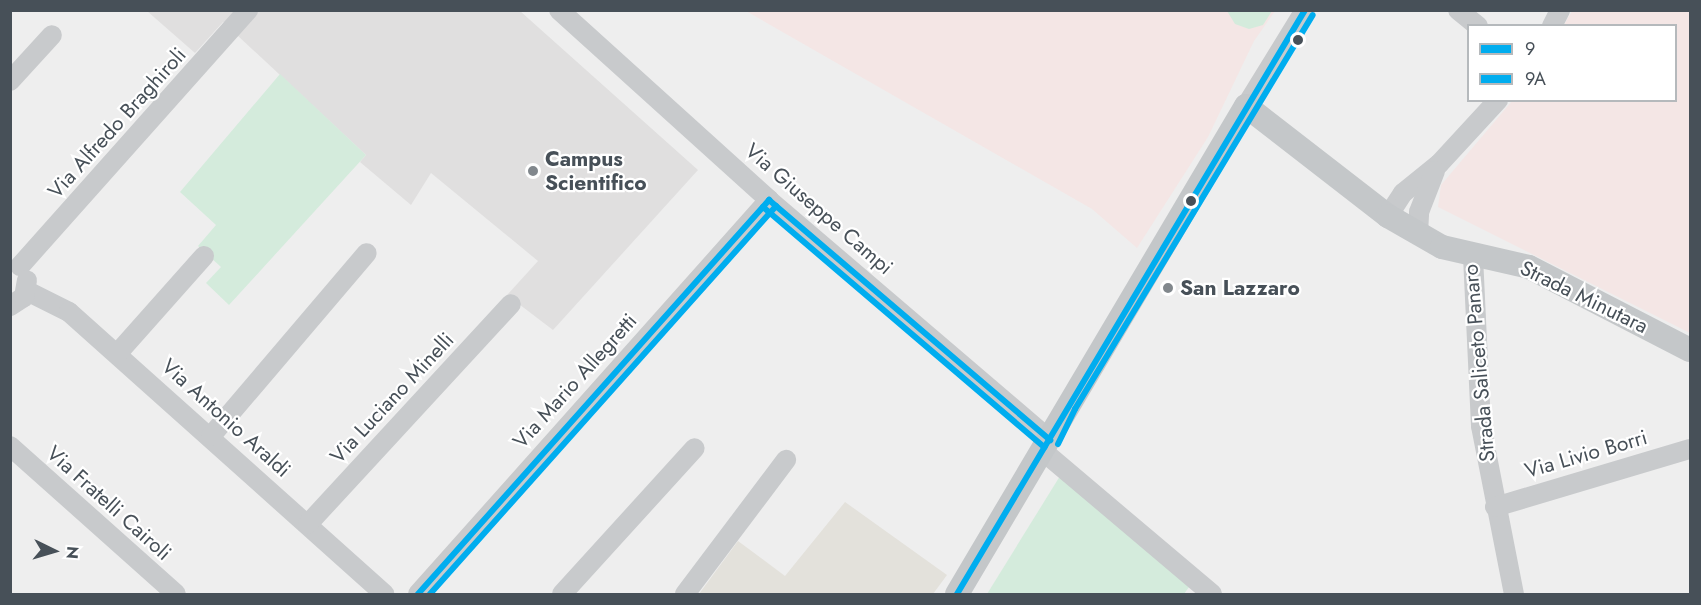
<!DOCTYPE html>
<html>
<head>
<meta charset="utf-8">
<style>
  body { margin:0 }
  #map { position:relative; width:1701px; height:605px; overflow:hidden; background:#eee; font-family:Jost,sans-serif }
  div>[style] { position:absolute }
  .commercial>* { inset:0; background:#e3e1db }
  .education>* { inset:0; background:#e0dfdf }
  .medical>* { inset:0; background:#f4e6e5 }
  .green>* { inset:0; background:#d4ebdc }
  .minor>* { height:20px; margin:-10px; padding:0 10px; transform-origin:10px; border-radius:10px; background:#c8cacc }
  .major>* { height:24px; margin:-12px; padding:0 12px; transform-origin:12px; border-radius:12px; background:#c4c7c9 }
  .bus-1>* { height:6px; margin:-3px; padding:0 3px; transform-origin:3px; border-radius:3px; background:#00adef }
  .bus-2>* { height:6px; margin:-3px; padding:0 3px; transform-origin:3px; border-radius:3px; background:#00adef }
  .dots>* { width:16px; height:16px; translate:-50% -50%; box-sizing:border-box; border:3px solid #fff; border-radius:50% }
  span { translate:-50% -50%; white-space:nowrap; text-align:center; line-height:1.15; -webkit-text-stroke:4.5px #fff; paint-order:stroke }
  .street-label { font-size:21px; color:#475058 }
  .poi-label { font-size:21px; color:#475058; font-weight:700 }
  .left { translate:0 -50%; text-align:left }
  .frame { position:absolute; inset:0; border:12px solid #475058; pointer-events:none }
  .legend { position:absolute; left:1467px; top:24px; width:210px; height:78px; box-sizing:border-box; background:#fff; border:2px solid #b5b9bc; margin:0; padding:8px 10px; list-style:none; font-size:18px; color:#475058 }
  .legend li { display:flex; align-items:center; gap:12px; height:30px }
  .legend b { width:30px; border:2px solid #b5b9bc }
  .north { position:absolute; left:24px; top:521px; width:60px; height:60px; -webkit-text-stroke:4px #fff; paint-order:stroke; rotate:95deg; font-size:16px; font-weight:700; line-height:24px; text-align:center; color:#475058 }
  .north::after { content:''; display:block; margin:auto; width:21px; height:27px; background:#475058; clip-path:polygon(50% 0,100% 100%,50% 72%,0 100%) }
</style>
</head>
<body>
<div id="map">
  <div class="commercial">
    <div style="clip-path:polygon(845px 502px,947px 575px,933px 594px,699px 594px,738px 541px,785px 576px)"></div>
  </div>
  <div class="education">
    <div style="clip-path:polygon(147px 11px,520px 11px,698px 170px,553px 330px,507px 295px,538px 261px,431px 173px,411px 205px,360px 162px,366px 155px,223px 22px,195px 53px)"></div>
  </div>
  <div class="medical">
    <div style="clip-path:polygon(746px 11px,1275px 11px,1254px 41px,1208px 137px,1137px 248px,1092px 209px)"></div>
    <div style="clip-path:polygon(1572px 11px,1690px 11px,1690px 333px,1438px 207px,1441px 185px,1512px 101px,1676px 100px,1676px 26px,1564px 25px)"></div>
  </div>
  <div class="green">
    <div style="clip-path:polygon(1227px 11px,1272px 11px,1263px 25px,1249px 29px,1235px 24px)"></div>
    <div style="clip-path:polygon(280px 74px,366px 155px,229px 305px,206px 283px,221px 267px,198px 246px,216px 225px,180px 192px)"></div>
    <div style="clip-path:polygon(1060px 476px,1189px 587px,1184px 594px,987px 594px)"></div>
  </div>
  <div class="minor">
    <div style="left:559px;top:10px;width:283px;rotate:42.1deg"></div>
    <div style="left:769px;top:200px;width:370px;rotate:40.5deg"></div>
    <div style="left:1458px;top:10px;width:26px;rotate:39deg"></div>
    <div style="left:1552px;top:26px;width:18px;rotate:-63deg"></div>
    <div style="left:10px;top:81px;width:62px;rotate:-47.6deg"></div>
    <div style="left:1246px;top:106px;width:113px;rotate:-58.4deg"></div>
    <div style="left:1388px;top:216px;width:27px;rotate:-57deg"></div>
    <div style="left:1403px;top:193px;width:46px;rotate:-38.9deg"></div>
    <div style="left:1439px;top:164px;width:87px;rotate:-47.3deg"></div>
    <div style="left:1418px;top:234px;width:22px;rotate:-87deg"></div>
    <div style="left:1419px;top:212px;width:44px;rotate:-68.7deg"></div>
    <div style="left:1473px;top:256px;width:170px;rotate:87.3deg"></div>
    <div style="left:1481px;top:426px;width:171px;rotate:78.9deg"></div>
    <div style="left:20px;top:266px;width:343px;rotate:-48.3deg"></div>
    <div style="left:27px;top:291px;width:47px;rotate:26.6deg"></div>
    <div style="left:69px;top:312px;width:423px;rotate:41.8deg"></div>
    <div style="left:10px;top:306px;width:17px;rotate:-33deg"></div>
    <div style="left:24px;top:297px;width:17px;rotate:-80deg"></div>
    <div style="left:117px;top:354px;width:131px;rotate:-48.4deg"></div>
    <div style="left:211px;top:436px;width:240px;rotate:-49.6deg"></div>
    <div style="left:10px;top:446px;width:222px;rotate:41.7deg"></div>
    <div style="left:1044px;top:452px;width:220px;rotate:40.2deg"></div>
    <div style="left:1495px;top:507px;width:203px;rotate:-16.6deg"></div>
    <div style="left:308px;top:524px;width:299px;rotate:-47.3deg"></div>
    <div style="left:418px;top:594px;width:528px;rotate:-48.3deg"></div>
    <div style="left:562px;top:594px;width:197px;rotate:-47.7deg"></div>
    <div style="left:685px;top:594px;width:168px;rotate:-53deg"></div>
  </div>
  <div class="major">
    <div style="left:957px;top:594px;width:567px;rotate:-59.37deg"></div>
    <div style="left:1246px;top:106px;width:180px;rotate:37.8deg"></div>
    <div style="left:1388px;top:216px;width:62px;rotate:29.9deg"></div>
    <div style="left:1442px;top:247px;width:89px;rotate:12.9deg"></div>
    <div style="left:1529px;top:267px;width:181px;rotate:27.3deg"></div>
  </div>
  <div class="bus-1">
    <div style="left:418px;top:594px;width:528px;rotate:-48.3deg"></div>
    <div style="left:769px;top:200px;width:370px;rotate:40.5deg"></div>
    <div style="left:957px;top:594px;width:680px;rotate:-59.21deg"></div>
  </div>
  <div class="bus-2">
    <div style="left:763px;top:207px;width:370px;rotate:40.5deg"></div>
    <div style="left:1058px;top:444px;width:39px;rotate:-64deg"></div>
    <div style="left:1075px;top:409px;width:460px;rotate:-58.9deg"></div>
    <div style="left:430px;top:594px;width:520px;rotate:-48.27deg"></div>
  </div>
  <div class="dots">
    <div style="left:1298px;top:40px;background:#475058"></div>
    <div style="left:533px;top:171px;background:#81878c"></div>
    <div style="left:1191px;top:201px;background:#475058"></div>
    <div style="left:1168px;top:288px;background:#81878c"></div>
  </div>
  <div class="street-label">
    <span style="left:117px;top:123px;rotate:-48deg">Via Alfredo Braghiroli</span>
    <span style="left:819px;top:209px;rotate:41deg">Via Giuseppe Campi</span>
    <span style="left:1584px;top:297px;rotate:26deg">Strada Minutara</span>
    <span style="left:1479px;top:363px;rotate:-95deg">Strada Saliceto Panaro</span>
    <span style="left:575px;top:381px;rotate:-48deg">Via Mario Allegretti</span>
    <span style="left:392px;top:398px;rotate:-47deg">Via Luciano Minelli</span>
    <span style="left:226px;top:418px;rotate:42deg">Via Antonio Araldi</span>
    <span style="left:1586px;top:454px;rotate:-16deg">Via Livio Borri</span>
    <span style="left:109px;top:503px;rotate:42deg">Via Fratelli Cairoli</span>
  </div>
  <div class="poi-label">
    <span class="left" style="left:545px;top:171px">Campus<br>Scientifico</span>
    <span class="left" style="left:1180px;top:288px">San Lazzaro</span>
  </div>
  <div class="frame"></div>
  <ul class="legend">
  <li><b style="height:8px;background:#00adef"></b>9</li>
  <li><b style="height:8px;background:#00adef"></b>9A</li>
  </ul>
  <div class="north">N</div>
</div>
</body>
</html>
